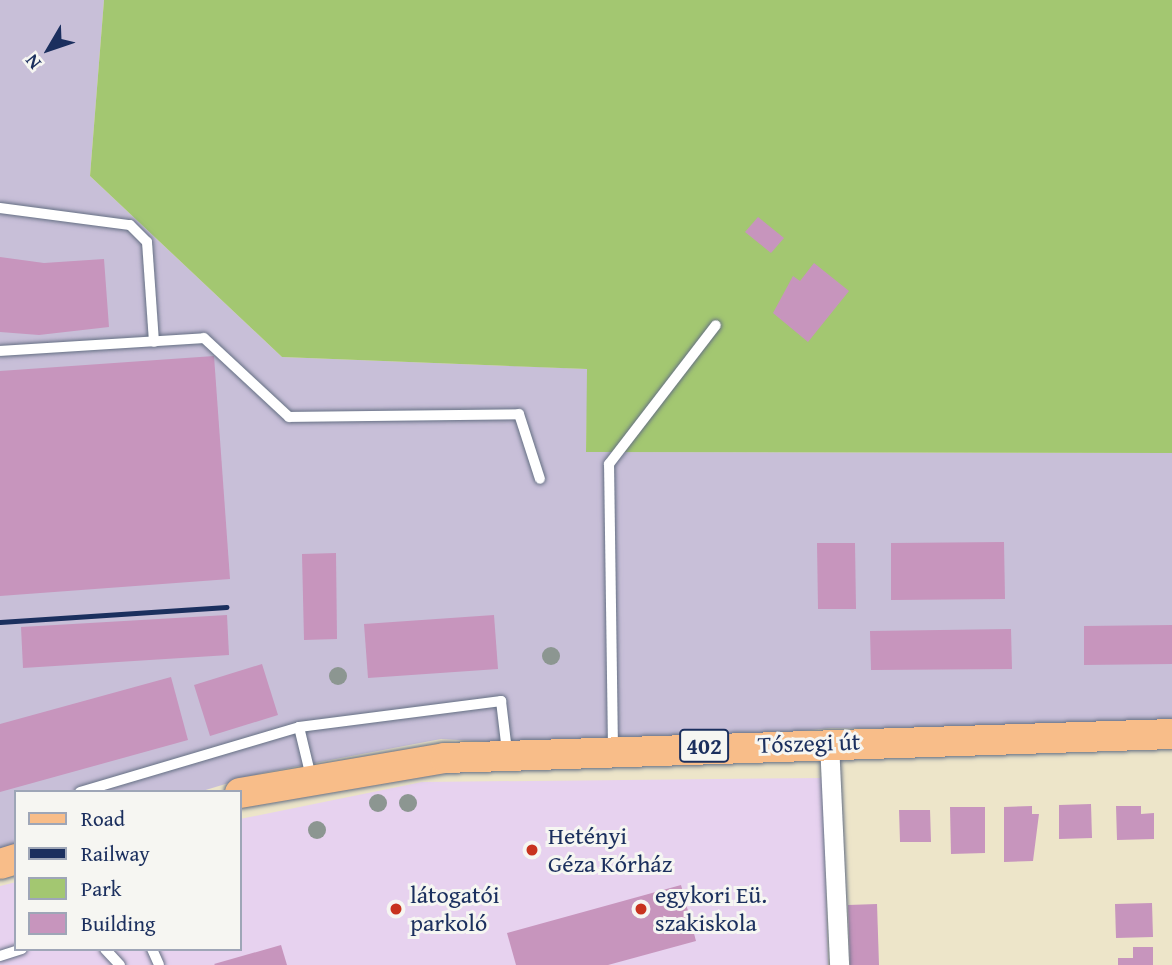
<!DOCTYPE html>
<html>
<head>
<meta charset="utf-8">
<style>
  body { margin:0 }
  #map { position:relative; width:1172px; height:965px; overflow:hidden; background:#ede5c9; font-family:"Gentium Book Plus",serif }
  div>[style] { position:absolute }
  .built>* { inset:0; background:#e7d2ef }
  .industrial>* { inset:0; background:#c8bfd8 }
  .green>* { inset:0; background:#a3c771 }
  .building>* { inset:0; background:#c795bd }
  .roads { filter:drop-shadow(0 0 2px #646f83) drop-shadow(0 0 2px #646f83) }
  .lane>* { height:10px; margin:-5px; padding:0 5px; transform-origin:5px; border-radius:5px; background:#fff }
  .street>* { height:19px; margin:-9.5px; padding:0 9.5px; transform-origin:9.5px; border-radius:9.5px; background:#fff }
  .primary>* { height:30px; margin:-15px; padding:0 15px; transform-origin:15px; border-radius:15px; background:#f8bd89 }
  .rail>* { height:5px; margin:-2.5px; padding:0 2.5px; transform-origin:2.5px; border-radius:2.5px; background:#1b2f5e }
  .trees>* { width:18px; height:18px; margin:-9px; border-radius:50%; background:#8c9691 }
  .dots>* { width:19px; height:19px; translate:-50% -50%; box-sizing:border-box; border:4px solid #f6f6f2; border-radius:50% }
  span { translate:-50% -50%; white-space:nowrap; text-align:center; line-height:1.15; -webkit-text-stroke:6px #f6f6f2; paint-order:stroke }
  .shield-label span { padding:2px 5px; background:#f6f6f2; border:2px solid; border-radius:5px; -webkit-text-stroke-width:0 }
  .shield-label { font-size:23px; color:#1b2f5e; font-weight:700 }
  .street-label { font-size:24px; color:#1b2f5e }
  .poi-label { font-size:24px; color:#1b2f5e }
  .left { translate:0 -50%; text-align:left }
  .legend { position:absolute; left:14px; top:790px; width:228px; height:161px; box-sizing:border-box; background:#f6f6f2; border:2px solid #9ea6b7; margin:0; padding:9px 12px; list-style:none; font-size:21px; color:#1b2f5e }
  .legend li { display:flex; align-items:center; gap:14px; height:35px }
  .legend b { width:35px; border:2px solid #9ea6b7 }
  .north { position:absolute; left:14px; top:14px; width:70px; height:70px; -webkit-text-stroke:5px #f6f6f2; paint-order:stroke; rotate:231deg; font-size:19px; font-weight:700; line-height:28px; text-align:center; color:#1b2f5e }
  .north::after { content:''; display:block; margin:auto; width:24px; height:32px; background:#1b2f5e; clip-path:polygon(50% 0,100% 100%,50% 72%,0 100%) }
</style>
</head>
<body>
<div id="map">
  <div class="built">
    <div style="clip-path:polygon(823px 778px,828px 965px,0 965px,0 886px,16px 882px,16px 949px,240px 949px,240px 819px,422px 782px)"></div>
  </div>
  <div class="industrial">
    <div style="clip-path:polygon(0 0,104px 0,90px 176px,282px 357px,588px 369px,586px 452px,1172px 453px,1172px 733px,831px 728px,613px 749px,441px 739px,262px 773px,199px 792px,16px 792px,16px 847px,0 852px)"></div>
  </div>
  <div class="green">
    <div style="clip-path:polygon(104px 0,1172px 0,1172px 453px,586px 452px,587px 369px,282px 357px,90px 176px)"></div>
  </div>
  <div class="building">
    <div style="clip-path:polygon(758px 217px,784px 238px,771px 253px,745px 232px)"></div>
    <div style="clip-path:polygon(0 257px,44px 263px,104px 259px,109px 327px,39px 335px,0 332px)"></div>
    <div style="clip-path:polygon(814px 263px,849px 291px,808px 342px,773px 313px,793px 276px,800px 281px)"></div>
    <div style="clip-path:polygon(214px 356px,230px 579px,0 596px,0 371px)"></div>
    <div style="clip-path:polygon(1004px 542px,1005px 599px,891px 600px,891px 543px)"></div>
    <div style="clip-path:polygon(817px 543px,855px 543px,856px 609px,818px 609px)"></div>
    <div style="clip-path:polygon(336px 553px,337px 639px,304px 640px,302px 554px)"></div>
    <div style="clip-path:polygon(227px 615px,229px 655px,23px 668px,21px 627px)"></div>
    <div style="clip-path:polygon(494px 615px,498px 669px,368px 678px,364px 624px)"></div>
    <div style="clip-path:polygon(1172px 625px,1172px 664px,1084px 665px,1084px 626px)"></div>
    <div style="clip-path:polygon(1011px 629px,1012px 669px,871px 670px,870px 631px)"></div>
    <div style="clip-path:polygon(262px 664px,278px 715px,210px 736px,194px 685px)"></div>
    <div style="clip-path:polygon(171px 677px,188px 740px,0 792px,0 724px)"></div>
    <div style="clip-path:polygon(1091px 804px,1092px 838px,1059px 839px,1059px 805px)"></div>
    <div style="clip-path:polygon(1032px 806px,1032px 814px,1039px 814px,1033px 861px,1004px 862px,1004px 807px)"></div>
    <div style="clip-path:polygon(1116px 806px,1141px 806px,1141px 814px,1154px 813px,1154px 839px,1117px 840px)"></div>
    <div style="clip-path:polygon(950px 807px,985px 807px,985px 853px,951px 854px)"></div>
    <div style="clip-path:polygon(899px 810px,930px 810px,931px 842px,900px 842px)"></div>
    <div style="clip-path:polygon(681px 885px,696px 941px,608px 965px,516px 965px,507px 933px)"></div>
    <div style="clip-path:polygon(1152px 903px,1153px 937px,1116px 938px,1115px 904px)"></div>
    <div style="clip-path:polygon(877px 904px,879px 965px,850px 965px,848px 905px)"></div>
    <div style="clip-path:polygon(281px 945px,287px 965px,215px 965px,214px 964px)"></div>
    <div style="clip-path:polygon(1133px 947px,1153px 947px,1153px 965px,1118px 965px,1118px 958px,1133px 958px)"></div>
  </div>
  <div class="roads">
    <div class="lane">
      <div style="left:0;top:208px;width:131px;rotate:7.5deg"></div>
      <div style="left:130px;top:225px;width:24px;rotate:45deg"></div>
      <div style="left:147px;top:242px;width:100px;rotate:86deg"></div>
      <div style="left:0;top:351px;width:204px;rotate:-3.6deg"></div>
      <div style="left:204px;top:338px;width:116px;rotate:42.9deg"></div>
      <div style="left:289px;top:417px;width:230px;rotate:-0.7deg"></div>
      <div style="left:519px;top:414px;width:68px;rotate:72.1deg"></div>
      <div style="left:299px;top:727px;width:204px;rotate:-7.3deg"></div>
      <div style="left:501px;top:701px;width:50px;rotate:83.2deg"></div>
      <div style="left:613px;top:748px;width:284px;rotate:-90.8deg"></div>
      <div style="left:609px;top:464px;width:175px;rotate:-52.4deg"></div>
      <div style="left:80px;top:792px;width:228px;rotate:-16.5deg"></div>
      <div style="left:299px;top:727px;width:51px;rotate:76.5deg"></div>
      <div style="left:105px;top:949px;width:22px;rotate:47deg"></div>
      <div style="left:152px;top:949px;width:17px;rotate:66deg"></div>
      <div style="left:0;top:956px;width:23px;rotate:-18deg"></div>
    </div>
    <div class="street">
      <div style="left:829px;top:742px;width:223px;rotate:87.4deg"></div>
    </div>
    <div class="primary">
      <div style="left:240px;top:793px;width:208px;rotate:-9.7deg"></div>
      <div style="left:445px;top:758px;width:727px;rotate:-1.89deg"></div>
      <div style="left:0;top:864px;width:17px;rotate:-17deg"></div>
    </div>
  </div>
  <div class="rail">
    <div style="left:0;top:622px;width:227px;rotate:-3.8deg"></div>
  </div>
  <div class="trees">
    <div style="left:551px;top:656px"></div>
    <div style="left:338px;top:676px"></div>
    <div style="left:378px;top:803px"></div>
    <div style="left:408px;top:803px"></div>
    <div style="left:317px;top:830px"></div>
  </div>
  <div class="dots">
    <div style="left:532px;top:850px;background:#c8321e"></div>
    <div style="left:396px;top:909px;background:#c8321e"></div>
    <div style="left:641px;top:909px;background:#c8321e"></div>
  </div>
  <div class="shield-label">
    <span style="left:704px;top:746px">402</span>
  </div>
  <div class="street-label">
    <span style="left:809px;top:743px;rotate:-2deg">Tószegi út</span>
  </div>
  <div class="poi-label">
    <span class="left" style="left:548px;top:850px">Hetényi<br>Géza Kórház</span>
    <span class="left" style="left:410px;top:909px">látogatói<br>parkoló</span>
    <span class="left" style="left:655px;top:909px">egykori Eü.<br>szakiskola</span>
  </div>
  <ul class="legend">
  <li><b style="height:9px;background:#f8bd89"></b>Road</li>
  <li><b style="height:9px;background:#1b2f5e"></b>Railway</li>
  <li><b style="height:19px;background:#a3c771"></b>Park</li>
  <li><b style="height:19px;background:#c795bd"></b>Building</li>
  </ul>
  <div class="north">N</div>
</div>
</body>
</html>
